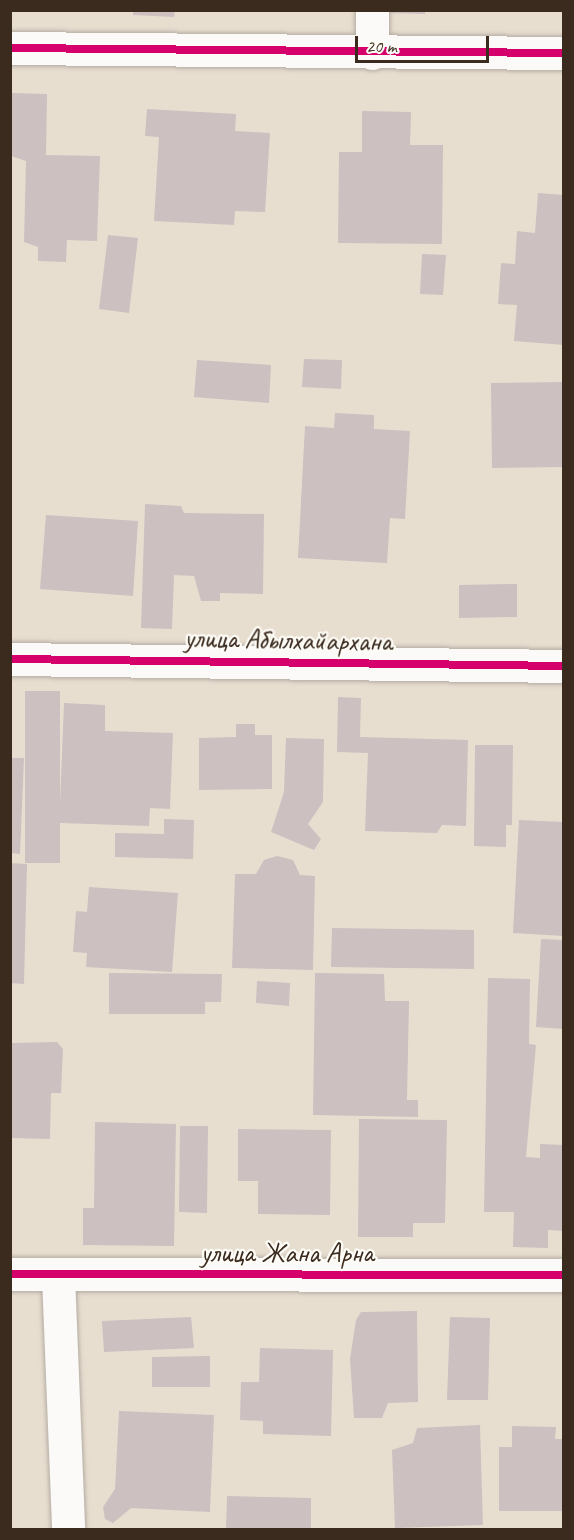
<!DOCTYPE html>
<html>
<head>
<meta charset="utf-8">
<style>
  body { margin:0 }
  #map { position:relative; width:574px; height:1540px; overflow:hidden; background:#e8ded0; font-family:Caveat,sans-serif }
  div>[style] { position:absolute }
  .building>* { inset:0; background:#ccc0c0 }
  .roads { filter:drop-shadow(0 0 2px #b4ada3) drop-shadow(0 0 2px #b4ada3) }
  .minor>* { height:33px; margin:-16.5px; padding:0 16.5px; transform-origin:16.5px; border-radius:16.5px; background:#fcfaf8 }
  .cycleway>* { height:8px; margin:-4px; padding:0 4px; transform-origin:4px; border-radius:4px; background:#d6006c }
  span { translate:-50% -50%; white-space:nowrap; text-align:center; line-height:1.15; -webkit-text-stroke:4.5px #fdfcf7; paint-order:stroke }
  .street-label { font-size:28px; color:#3b2a1e }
  .frame { position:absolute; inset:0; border:12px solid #3b2a1e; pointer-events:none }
  .scale { position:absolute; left:355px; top:36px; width:134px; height:27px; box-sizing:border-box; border:3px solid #3b2a1e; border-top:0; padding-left:8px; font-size:18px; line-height:21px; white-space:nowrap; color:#3b2a1e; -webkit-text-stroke:4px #fdfcf7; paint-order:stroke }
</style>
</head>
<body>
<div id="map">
  <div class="building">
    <div style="clip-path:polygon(133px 10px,175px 10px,174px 17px,133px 15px)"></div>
    <div style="clip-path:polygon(385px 10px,425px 10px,425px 14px,385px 13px)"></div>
    <div style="clip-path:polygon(12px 93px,47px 94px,46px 155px,100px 156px,97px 241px,67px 240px,66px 262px,38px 261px,38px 247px,24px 242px,26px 161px,11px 156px)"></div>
    <div style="clip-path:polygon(147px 109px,236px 114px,235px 131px,270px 133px,265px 212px,235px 211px,234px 225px,154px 221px,159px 137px,145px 136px)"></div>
    <div style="clip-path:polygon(362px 111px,411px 112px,410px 145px,443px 145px,442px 244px,338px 243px,339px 152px,362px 152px)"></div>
    <div style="clip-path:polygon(538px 193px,564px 195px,564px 345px,514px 341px,517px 305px,498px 304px,501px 263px,515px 264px,517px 231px,535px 233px)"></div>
    <div style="clip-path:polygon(108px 235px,138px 238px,129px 313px,99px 309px)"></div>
    <div style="clip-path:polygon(422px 254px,446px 255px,443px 295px,420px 294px)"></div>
    <div style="clip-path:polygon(304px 359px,342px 360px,341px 389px,302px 387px)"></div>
    <div style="clip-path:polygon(197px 360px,271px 365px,269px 403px,194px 397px)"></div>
    <div style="clip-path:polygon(564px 382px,564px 467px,492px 468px,491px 383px)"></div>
    <div style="clip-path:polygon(335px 413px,374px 415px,374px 429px,410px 431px,405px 519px,390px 518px,387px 563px,298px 558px,305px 426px,334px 428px)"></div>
    <div style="clip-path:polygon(145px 504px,181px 506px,184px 513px,264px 514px,263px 594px,220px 593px,220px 601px,201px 601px,194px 576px,174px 575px,172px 629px,141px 628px)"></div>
    <div style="clip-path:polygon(46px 515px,138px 521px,133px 596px,40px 589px)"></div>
    <div style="clip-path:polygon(517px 584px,517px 617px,459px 618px,459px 585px)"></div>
    <div style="clip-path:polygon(25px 691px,60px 691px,60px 804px,64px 703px,105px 705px,105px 731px,173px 733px,170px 809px,150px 808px,149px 826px,60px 823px,60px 863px,25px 863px)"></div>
    <div style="clip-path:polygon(338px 697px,361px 698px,360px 737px,468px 740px,466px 826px,442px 825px,437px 833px,365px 831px,368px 753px,337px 752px)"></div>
    <div style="clip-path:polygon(236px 724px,255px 724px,255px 735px,272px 735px,272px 789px,199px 790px,199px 738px,236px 737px)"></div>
    <div style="clip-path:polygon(286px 738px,324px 739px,323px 802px,308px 824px,321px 839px,314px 850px,271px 832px,284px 792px)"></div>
    <div style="clip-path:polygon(475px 745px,513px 745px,512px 825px,506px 825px,506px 847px,474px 846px)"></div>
    <div style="clip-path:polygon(10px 758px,24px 758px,20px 854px,10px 853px)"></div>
    <div style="clip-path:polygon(164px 819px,194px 820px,193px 859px,115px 857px,115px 833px,164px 834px)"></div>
    <div style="clip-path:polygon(519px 820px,564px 822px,564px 936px,513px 933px)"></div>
    <div style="clip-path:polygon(277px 856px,293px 860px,300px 875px,315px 876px,313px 970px,232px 968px,235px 874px,256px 874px,264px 860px)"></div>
    <div style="clip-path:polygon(10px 863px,27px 864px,24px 984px,10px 983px)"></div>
    <div style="clip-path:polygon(89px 887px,178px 893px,172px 972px,86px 967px,87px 953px,73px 952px,76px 911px,87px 912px)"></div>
    <div style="clip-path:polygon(332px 928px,474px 930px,474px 969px,331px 967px)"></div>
    <div style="clip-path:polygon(541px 939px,564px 940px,564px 1029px,536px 1027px)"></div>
    <div style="clip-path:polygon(109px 973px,222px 974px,221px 1002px,205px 1002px,205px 1014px,109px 1014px)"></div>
    <div style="clip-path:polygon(315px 973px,384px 974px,385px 1001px,409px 1001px,407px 1100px,418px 1100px,418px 1117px,313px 1115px)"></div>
    <div style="clip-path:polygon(488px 978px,530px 979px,529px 1044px,536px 1045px,526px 1157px,540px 1158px,540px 1144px,564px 1145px,564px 1231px,548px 1230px,548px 1248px,513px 1247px,514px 1212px,484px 1212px)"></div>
    <div style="clip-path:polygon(257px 981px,290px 983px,289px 1006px,256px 1003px)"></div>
    <div style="clip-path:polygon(57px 1042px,63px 1049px,61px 1093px,51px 1093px,50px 1139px,10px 1138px,10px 1043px)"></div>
    <div style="clip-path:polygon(359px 1119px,447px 1120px,445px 1223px,413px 1223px,413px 1237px,358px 1237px)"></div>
    <div style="clip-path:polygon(95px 1122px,176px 1124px,174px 1246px,83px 1245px,83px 1208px,94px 1208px)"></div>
    <div style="clip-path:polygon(180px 1126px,208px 1126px,207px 1213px,179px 1212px)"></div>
    <div style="clip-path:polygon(238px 1129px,331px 1130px,330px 1215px,258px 1214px,258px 1181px,238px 1181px)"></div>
    <div style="clip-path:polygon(417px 1311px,418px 1402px,388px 1403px,382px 1418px,354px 1418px,350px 1359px,356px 1320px,361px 1312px)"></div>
    <div style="clip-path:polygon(191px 1317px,194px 1348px,104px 1352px,102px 1321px)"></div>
    <div style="clip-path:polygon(450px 1317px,490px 1318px,488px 1400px,447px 1400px)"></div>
    <div style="clip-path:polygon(260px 1348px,333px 1350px,331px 1436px,263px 1434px,263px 1421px,240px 1420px,241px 1382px,259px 1382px)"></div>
    <div style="clip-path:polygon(210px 1356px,210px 1387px,152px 1387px,152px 1357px)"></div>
    <div style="clip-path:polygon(119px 1411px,214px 1415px,210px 1512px,131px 1508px,113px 1523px,105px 1519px,103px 1507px,115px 1489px)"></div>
    <div style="clip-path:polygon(480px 1425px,483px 1525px,395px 1528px,392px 1450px,413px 1443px,417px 1428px)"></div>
    <div style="clip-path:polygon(512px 1426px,556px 1427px,555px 1439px,564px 1439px,564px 1511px,499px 1511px,499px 1447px,512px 1447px)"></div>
    <div style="clip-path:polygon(227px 1496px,311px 1498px,311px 1530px,226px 1529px)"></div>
  </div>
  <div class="roads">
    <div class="minor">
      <div style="left:10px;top:48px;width:554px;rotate:0.52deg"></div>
      <div style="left:372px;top:53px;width:43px;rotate:-90deg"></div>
      <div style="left:10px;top:659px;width:554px;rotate:0.72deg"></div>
      <div style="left:10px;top:1274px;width:554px;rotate:0.1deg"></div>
      <div style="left:58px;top:1276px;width:254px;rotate:87.7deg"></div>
    </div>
  </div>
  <div class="cycleway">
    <div style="left:10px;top:48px;width:554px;rotate:0.52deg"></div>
    <div style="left:10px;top:659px;width:554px;rotate:0.72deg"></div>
    <div style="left:10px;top:1274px;width:554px;rotate:0.1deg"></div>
  </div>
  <div class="street-label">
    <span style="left:288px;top:640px;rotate:1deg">улица Абылхайархана</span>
    <span style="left:287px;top:1253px">улица Жана Арна</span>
  </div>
  <div class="frame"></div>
  <div class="scale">20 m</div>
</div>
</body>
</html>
